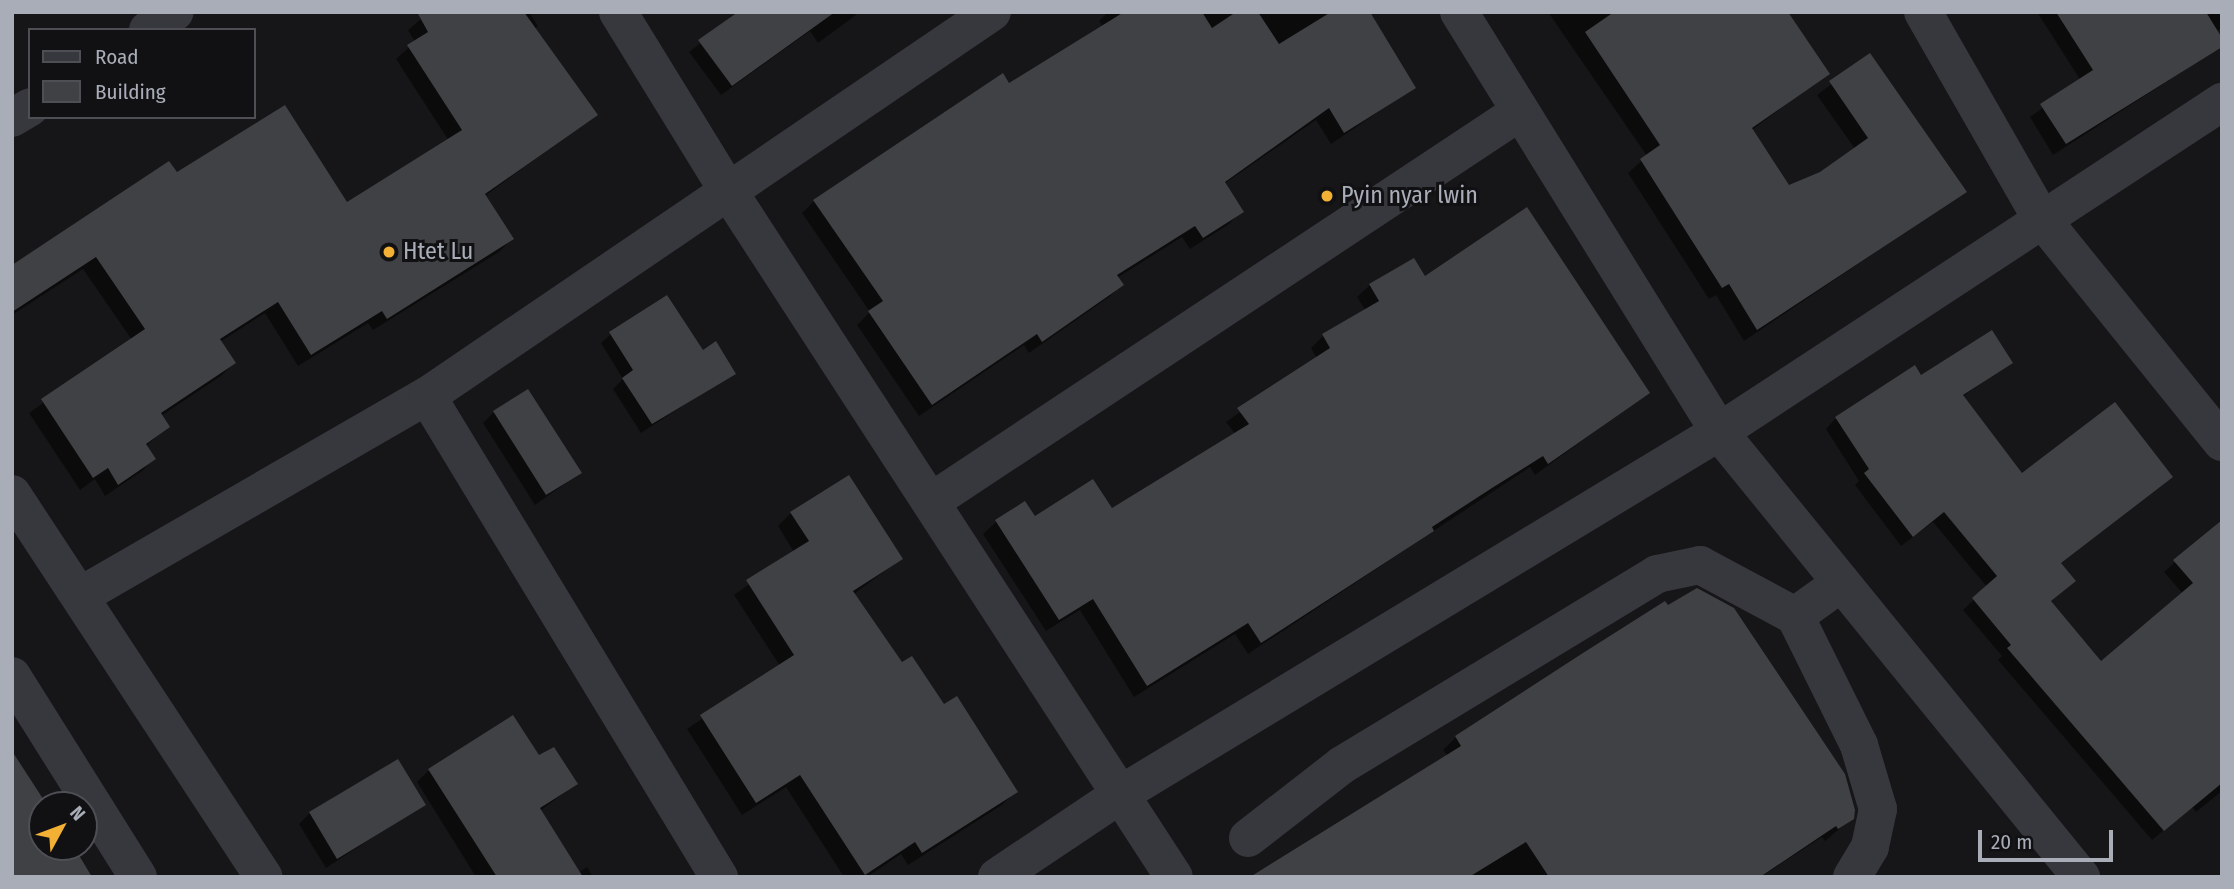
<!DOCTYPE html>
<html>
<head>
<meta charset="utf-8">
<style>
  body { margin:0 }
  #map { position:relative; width:2234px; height:889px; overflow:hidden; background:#161618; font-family:"Fira Sans Condensed",sans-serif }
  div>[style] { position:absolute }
  .shadow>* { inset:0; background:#0007 }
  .building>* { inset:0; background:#404145 }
  .minor>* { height:38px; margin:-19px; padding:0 19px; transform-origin:19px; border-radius:19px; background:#37383d }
  .dots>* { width:19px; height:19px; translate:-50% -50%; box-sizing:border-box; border:4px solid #111113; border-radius:50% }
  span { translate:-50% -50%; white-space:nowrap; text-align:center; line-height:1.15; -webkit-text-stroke:6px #111113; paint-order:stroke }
  .poi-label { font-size:24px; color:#a8adb8 }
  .left { translate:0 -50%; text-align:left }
  .frame { position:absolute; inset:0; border:14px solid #a8adb8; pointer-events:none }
  .legend { position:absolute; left:28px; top:28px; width:228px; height:91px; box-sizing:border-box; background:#111113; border:2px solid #4d4f55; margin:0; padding:9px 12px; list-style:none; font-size:21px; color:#a8adb8 }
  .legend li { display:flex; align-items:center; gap:14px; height:35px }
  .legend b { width:35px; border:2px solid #4d4f55 }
  .north { position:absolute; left:28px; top:791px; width:70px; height:70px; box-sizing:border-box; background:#111113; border:2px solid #4d4f55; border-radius:50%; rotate:49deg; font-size:19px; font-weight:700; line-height:28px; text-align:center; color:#a8adb8 }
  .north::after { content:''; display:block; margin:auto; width:24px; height:32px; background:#f2b134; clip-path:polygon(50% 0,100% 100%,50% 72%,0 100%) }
  .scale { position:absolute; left:1978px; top:830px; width:135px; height:32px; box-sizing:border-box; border:4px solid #a8adb8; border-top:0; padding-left:9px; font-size:21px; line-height:24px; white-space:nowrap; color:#a8adb8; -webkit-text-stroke:5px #111113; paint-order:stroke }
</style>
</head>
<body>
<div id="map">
  <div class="shadow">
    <div style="clip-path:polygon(429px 12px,529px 12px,538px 26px,534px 29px,596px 114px,485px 196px,512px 239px,499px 252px,373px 330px,368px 323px,298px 366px,265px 313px,220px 342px,234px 363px,221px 376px,161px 416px,168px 427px,146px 446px,154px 459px,142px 471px,105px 496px,95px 479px,80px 490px,29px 413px,132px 340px,83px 269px,12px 315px,12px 267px,176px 175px,347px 204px,449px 141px,396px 59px,415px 42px,408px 30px)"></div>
    <div style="clip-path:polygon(741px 12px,854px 12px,856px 15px,818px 43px,810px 31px,721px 95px,689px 52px)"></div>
    <div style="clip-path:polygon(1108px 12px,1368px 12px,1414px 88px,1331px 144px,1316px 120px,1224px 184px,1241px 211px,1229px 224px,1190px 249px,1182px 237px,1117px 278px,1121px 285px,1109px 297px,1029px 353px,1024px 345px,919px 416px,857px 325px,870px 312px,802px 213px,814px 201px,1103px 27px,1099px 21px)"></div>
    <div style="clip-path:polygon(1548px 12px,1786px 12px,1828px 73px,1752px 130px,1789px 187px,1821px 173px,1855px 149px,1817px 95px,1870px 55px,1965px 192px,1744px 341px,1716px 295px,1709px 299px,1628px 173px,1647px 156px)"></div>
    <div style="clip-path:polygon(2037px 12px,2222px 12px,2222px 28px,2216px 31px,2222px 46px,2053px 155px,2030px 117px,2081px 81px)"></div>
    <div style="clip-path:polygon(1424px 279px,1648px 393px,1535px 475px,1530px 467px,1248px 654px,1235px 634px,1134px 697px,1080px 610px,1046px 631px,983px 534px,996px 522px,1025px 504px,1034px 519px,1112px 510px,1236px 435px,1226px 422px,1317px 358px,1311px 348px,1323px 336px,1366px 311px,1357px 297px,1370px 285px)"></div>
    <div style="clip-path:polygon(611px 334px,702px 352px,734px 373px,641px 433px,613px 389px,623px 379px,601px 343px)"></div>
    <div style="clip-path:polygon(2011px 362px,1962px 397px,2022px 475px,2170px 477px,2059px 564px,2074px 581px,2050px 602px,2101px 663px,2183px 594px,2164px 572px,2175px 562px,2222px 582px,2222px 791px,2196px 812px,2192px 807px,2152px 840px,1998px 660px,2002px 656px,1963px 610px,1987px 587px,1933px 522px,1901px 546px,1855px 485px,1859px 481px,1826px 429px,1836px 418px,1921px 377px)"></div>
    <div style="clip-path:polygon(494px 412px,580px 473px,535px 505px,483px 423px)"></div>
    <div style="clip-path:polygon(791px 513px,901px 559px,854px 594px,902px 664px,1016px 791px,1002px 805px,908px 865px,901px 854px,867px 877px,844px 877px,786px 787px,742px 815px,687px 729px,780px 666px,734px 595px,794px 552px,778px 526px)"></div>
    <div style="clip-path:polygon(1456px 737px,1852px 818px,1825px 841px,1822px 837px,1761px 877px,1271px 877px,1448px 756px,1443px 750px)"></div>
    <div style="clip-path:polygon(539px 758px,576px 784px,540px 811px,578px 873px,587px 867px,593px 877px,476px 877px,417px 782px,429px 770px)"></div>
    <div style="clip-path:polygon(424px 804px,326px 868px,299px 824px,310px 813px)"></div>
  </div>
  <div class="building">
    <div style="clip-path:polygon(417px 12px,524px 12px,598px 115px,485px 194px,514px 239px,387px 319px,382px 311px,311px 355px,278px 302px,220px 339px,236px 363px,161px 413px,170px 427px,146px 444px,156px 459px,118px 485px,108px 468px,93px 478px,41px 399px,145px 329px,96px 257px,12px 312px,12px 265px,169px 161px,177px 172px,285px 105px,347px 202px,462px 130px,407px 45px,428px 32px)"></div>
    <div style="clip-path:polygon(738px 12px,835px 12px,732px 86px,698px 40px)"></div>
    <div style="clip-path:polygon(1124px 12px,1202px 12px,1212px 28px,1236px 12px,1258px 12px,1279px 44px,1331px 12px,1370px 12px,1416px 88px,1344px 133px,1329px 108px,1225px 182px,1244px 212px,1203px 238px,1195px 226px,1117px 275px,1124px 285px,1042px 342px,1037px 334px,932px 405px,868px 311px,883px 301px,813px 200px,1003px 73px,1009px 83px)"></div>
    <div style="clip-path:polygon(1614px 12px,1788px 12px,1830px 74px,1752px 128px,1789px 185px,1820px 172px,1868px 138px,1829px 81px,1870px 53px,1967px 192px,1757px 330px,1729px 284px,1722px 288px,1640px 159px,1660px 145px,1585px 32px)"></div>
    <div style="clip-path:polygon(2056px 12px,2206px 12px,2222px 38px,2222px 47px,2066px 144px,2040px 104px,2093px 70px)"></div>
    <div style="clip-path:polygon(1527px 207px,1650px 393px,1548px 464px,1543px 456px,1492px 488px,1432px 527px,1434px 531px,1261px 643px,1248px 623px,1147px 686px,1093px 599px,1059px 620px,995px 520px,1025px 501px,1035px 516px,1093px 479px,1112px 508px,1249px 424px,1237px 408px,1330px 348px,1322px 334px,1379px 301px,1369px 284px,1414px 258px,1425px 276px)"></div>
    <div style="clip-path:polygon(667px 295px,703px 350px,716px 341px,736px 374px,652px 424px,622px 378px,633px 370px,609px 332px)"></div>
    <div style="clip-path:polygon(1992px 330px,2013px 363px,1963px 395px,2022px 473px,2115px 402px,2173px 477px,2061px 563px,2076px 581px,2051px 601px,2101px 661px,2193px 583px,2173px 560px,2222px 520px,2222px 783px,2164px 831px,2007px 648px,2011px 645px,1972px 598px,1997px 576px,1944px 512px,1913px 537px,1864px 473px,1869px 469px,1835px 417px,1915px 365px,1921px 375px)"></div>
    <div style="clip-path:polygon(528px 389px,582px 473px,546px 495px,493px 411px)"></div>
    <div style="clip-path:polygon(849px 475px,903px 559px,853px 591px,902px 662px,912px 656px,944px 704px,957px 696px,1018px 792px,922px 853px,915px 842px,865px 875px,800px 775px,756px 803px,700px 715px,794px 655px,746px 580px,809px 541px,790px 512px)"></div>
    <div style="clip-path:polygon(1697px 588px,1734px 608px,1845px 774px,1855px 810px,1854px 819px,1838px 829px,1836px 826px,1760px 877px,1549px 877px,1526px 842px,1469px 877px,1250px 877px,1461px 746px,1455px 736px,1583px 653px,1665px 601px,1668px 605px)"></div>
    <div style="clip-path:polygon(513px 715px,539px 755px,554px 747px,578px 784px,540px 808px,583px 877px,497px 877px,428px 769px)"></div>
    <div style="clip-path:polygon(12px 751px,47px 805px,42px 805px,42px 847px,74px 847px,92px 877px,12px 877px)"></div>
    <div style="clip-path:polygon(398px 759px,426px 805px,337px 859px,309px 812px)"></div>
  </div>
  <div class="minor">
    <div style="left:618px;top:12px;width:208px;rotate:58.4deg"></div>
    <div style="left:727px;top:189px;width:820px;rotate:56.99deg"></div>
    <div style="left:1459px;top:12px;width:494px;rotate:58.2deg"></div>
    <div style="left:1719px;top:432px;width:574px;rotate:50.87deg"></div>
    <div style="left:1923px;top:12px;width:237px;rotate:60.2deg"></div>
    <div style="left:2041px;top:218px;width:288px;rotate:51.1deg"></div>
    <div style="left:148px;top:30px;width:32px;rotate:-34deg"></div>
    <div style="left:12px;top:118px;width:21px;rotate:-31deg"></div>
    <div style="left:427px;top:396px;width:563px;rotate:58.74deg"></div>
    <div style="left:12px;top:494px;width:458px;rotate:56.7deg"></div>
    <div style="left:932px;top:501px;width:703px;rotate:-33.51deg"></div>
    <div style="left:80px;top:596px;width:401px;rotate:-30deg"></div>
    <div style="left:427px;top:396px;width:683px;rotate:-34.2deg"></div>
    <div style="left:1795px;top:616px;width:144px;rotate:63.6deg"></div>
    <div style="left:1859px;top:745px;width:67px;rotate:73.5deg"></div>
    <div style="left:1878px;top:809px;width:39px;rotate:102deg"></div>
    <div style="left:1870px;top:847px;width:35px;rotate:121deg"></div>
    <div style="left:12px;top:676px;width:237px;rotate:57.9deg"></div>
    <div style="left:1248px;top:838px;width:119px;rotate:-37.8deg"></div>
    <div style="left:1342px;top:765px;width:368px;rotate:-31.2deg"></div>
    <div style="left:1657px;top:574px;width:44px;rotate:-11.8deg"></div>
    <div style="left:1700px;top:565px;width:108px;rotate:28.2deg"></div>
    <div style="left:1795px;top:616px;width:57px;rotate:-35.7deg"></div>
    <div style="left:997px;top:877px;width:149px;rotate:-33.8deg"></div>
    <div style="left:1121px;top:794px;width:699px;rotate:-31.19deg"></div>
    <div style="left:1719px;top:432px;width:602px;rotate:-33.27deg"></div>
  </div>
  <div class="dots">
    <div style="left:1327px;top:196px;background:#f2b134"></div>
    <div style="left:389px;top:252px;background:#f2b134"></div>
  </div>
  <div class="poi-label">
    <span class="left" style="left:1341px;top:196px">Pyin nyar lwin</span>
    <span class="left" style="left:403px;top:252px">Htet Lu</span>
  </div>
  <div class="frame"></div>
  <ul class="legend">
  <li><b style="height:9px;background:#37383d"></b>Road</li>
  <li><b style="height:19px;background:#404145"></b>Building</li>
  </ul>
  <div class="north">N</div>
  <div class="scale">20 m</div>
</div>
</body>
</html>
